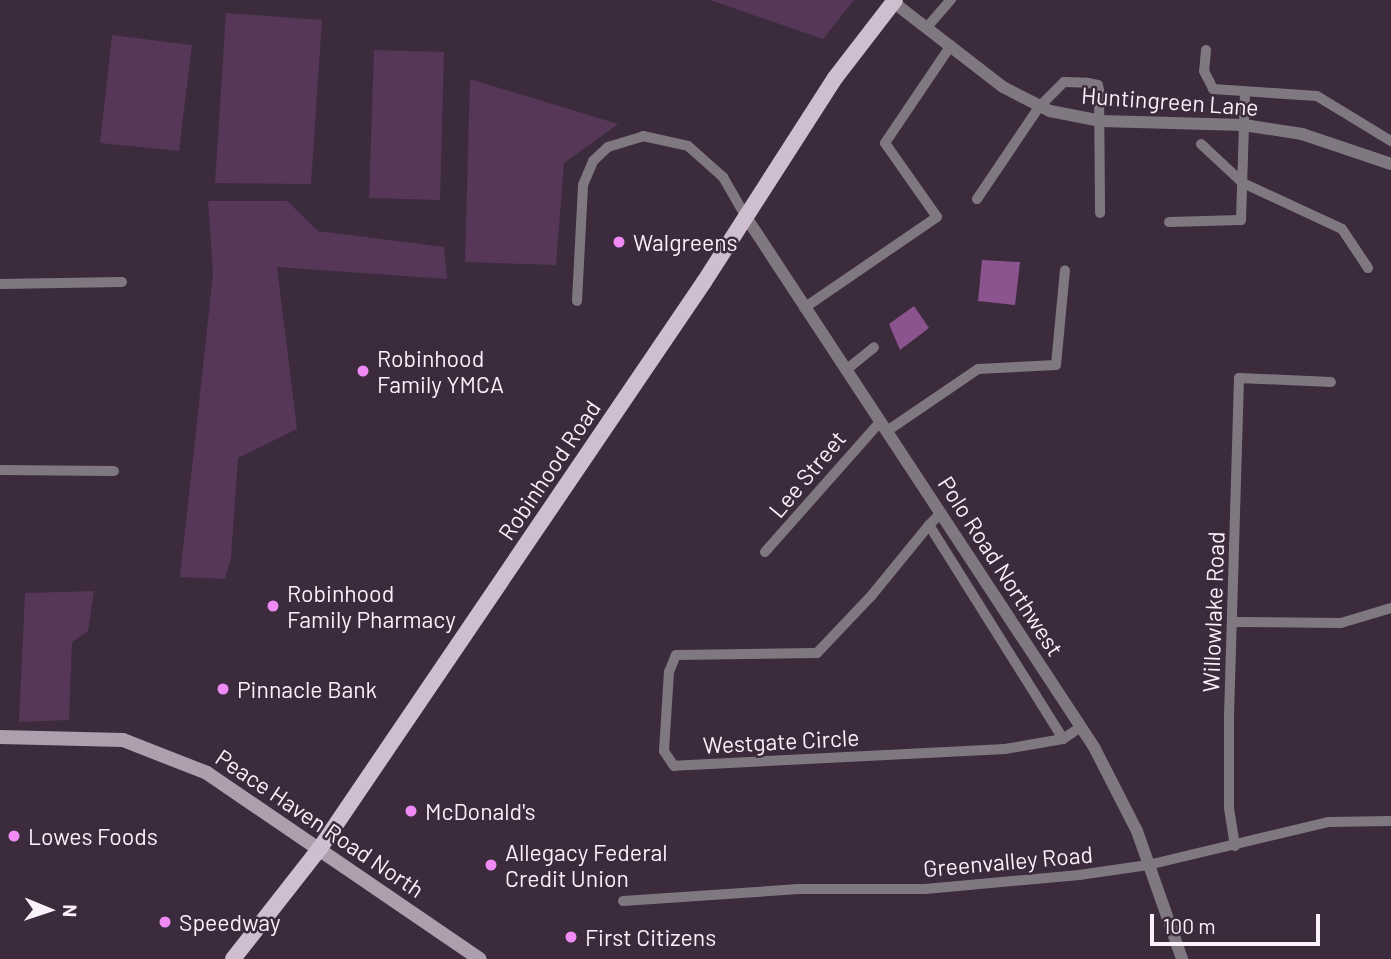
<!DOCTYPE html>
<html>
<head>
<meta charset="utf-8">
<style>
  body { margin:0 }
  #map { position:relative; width:1391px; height:959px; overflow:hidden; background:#3b2b3c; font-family:Barlow,sans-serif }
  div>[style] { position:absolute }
  .green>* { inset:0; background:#563758 }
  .water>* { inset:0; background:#8b548e }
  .minor>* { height:10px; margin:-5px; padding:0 5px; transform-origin:5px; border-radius:5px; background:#807881 }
  .tertiary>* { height:12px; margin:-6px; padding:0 6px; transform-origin:6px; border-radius:6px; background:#807881 }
  .secondary>* { height:14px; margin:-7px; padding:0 7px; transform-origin:7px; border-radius:7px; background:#ad9fad }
  .primary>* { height:16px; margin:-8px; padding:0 8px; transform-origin:8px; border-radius:8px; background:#cfbecf }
  .dots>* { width:19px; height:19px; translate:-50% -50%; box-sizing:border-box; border:4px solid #3b2b3c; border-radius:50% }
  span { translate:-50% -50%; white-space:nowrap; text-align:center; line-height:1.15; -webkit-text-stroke:5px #3b2b3c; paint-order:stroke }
  .street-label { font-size:23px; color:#fbf1fb }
  .poi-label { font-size:23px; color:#fbf1fb }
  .left { translate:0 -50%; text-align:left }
  .north { position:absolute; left:14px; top:875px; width:70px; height:70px; -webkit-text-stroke:5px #3b2b3c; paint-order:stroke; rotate:92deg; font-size:19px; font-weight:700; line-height:28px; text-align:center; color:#fbf1fb }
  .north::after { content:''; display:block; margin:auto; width:24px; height:32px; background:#fbf1fb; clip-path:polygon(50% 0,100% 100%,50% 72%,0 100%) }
  .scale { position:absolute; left:1150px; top:914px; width:170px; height:32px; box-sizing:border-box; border:4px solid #fbf1fb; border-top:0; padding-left:9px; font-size:21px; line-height:24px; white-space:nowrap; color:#fbf1fb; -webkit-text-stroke:5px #3b2b3c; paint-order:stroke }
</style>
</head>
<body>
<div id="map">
  <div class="green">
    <div style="clip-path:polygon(710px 0,854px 0,823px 39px)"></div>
    <div style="clip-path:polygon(226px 13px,322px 20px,311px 184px,215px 183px)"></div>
    <div style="clip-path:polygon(112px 35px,192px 45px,179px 151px,100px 143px)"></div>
    <div style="clip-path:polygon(374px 50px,444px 52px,440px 200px,369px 198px)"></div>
    <div style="clip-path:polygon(470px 79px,618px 124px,564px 163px,556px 265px,465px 262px)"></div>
    <div style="clip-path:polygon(208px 201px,287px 201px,318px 231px,444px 247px,447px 279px,277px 267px,297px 429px,238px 458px,231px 557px,225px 579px,180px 577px,213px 274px)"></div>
    <div style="clip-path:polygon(94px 591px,88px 631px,72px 642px,69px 720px,19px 722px,25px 593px)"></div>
  </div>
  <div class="water">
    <div style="clip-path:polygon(982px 260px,1020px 262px,1015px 305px,978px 301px)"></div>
    <div style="clip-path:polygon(914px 306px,929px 328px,900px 350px,889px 324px)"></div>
  </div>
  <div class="minor">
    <div style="left:928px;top:26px;width:35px;rotate:-49deg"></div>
    <div style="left:1206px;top:50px;width:21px;rotate:95deg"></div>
    <div style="left:1204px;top:71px;width:20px;rotate:63deg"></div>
    <div style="left:1213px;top:89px;width:104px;rotate:3.9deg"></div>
    <div style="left:1317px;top:96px;width:87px;rotate:31.3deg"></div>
    <div style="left:1201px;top:144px;width:57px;rotate:42.9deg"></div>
    <div style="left:1243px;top:183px;width:109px;rotate:24.9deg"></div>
    <div style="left:1342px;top:229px;width:47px;rotate:56.3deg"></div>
    <div style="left:977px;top:199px;width:111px;rotate:-56deg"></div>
    <div style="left:1039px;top:107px;width:35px;rotate:-45deg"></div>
    <div style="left:1064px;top:82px;width:24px;rotate:2deg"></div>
    <div style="left:1088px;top:83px;width:10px;rotate:11deg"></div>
    <div style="left:1098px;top:85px;width:5px;rotate:79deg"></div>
    <div style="left:1099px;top:90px;width:123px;rotate:89.5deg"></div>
    <div style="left:1169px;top:222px;width:72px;rotate:-1.6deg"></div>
    <div style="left:1241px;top:220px;width:125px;rotate:-88.2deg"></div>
    <div style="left:0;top:284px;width:122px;rotate:-0.9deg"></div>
    <div style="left:577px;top:301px;width:116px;rotate:-87deg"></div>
    <div style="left:583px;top:185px;width:26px;rotate:-67deg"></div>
    <div style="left:593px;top:161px;width:21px;rotate:-43deg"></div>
    <div style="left:608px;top:147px;width:37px;rotate:-17deg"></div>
    <div style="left:643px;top:136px;width:46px;rotate:12.5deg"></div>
    <div style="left:688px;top:146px;width:47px;rotate:41.5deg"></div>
    <div style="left:723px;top:177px;width:46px;rotate:60.1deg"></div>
    <div style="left:804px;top:308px;width:161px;rotate:-34.4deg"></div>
    <div style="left:937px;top:217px;width:90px;rotate:-125.1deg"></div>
    <div style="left:885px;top:143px;width:118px;rotate:-56deg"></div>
    <div style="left:846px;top:370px;width:36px;rotate:-39deg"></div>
    <div style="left:887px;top:431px;width:110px;rotate:-34.3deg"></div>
    <div style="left:978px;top:369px;width:78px;rotate:-2.9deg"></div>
    <div style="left:1056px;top:365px;width:95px;rotate:-84.6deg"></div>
    <div style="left:0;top:470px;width:114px;rotate:0.5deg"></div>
    <div style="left:929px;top:525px;width:252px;rotate:57.9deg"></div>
    <div style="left:1063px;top:739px;width:59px;rotate:170.2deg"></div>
    <div style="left:1005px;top:749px;width:331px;rotate:177.1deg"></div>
    <div style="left:674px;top:766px;width:18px;rotate:-124deg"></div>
    <div style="left:664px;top:751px;width:79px;rotate:-86.4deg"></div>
    <div style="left:669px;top:672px;width:18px;rotate:-68deg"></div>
    <div style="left:676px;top:655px;width:141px;rotate:-0.8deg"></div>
    <div style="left:817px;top:653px;width:80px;rotate:-46.5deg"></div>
    <div style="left:872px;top:595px;width:90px;rotate:-50.8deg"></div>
    <div style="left:929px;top:525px;width:17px;rotate:-45deg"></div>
    <div style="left:765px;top:552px;width:174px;rotate:-48.5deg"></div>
    <div style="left:1232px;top:622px;width:109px;rotate:0.5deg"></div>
    <div style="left:1341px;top:623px;width:52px;rotate:-16.7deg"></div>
    <div style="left:1063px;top:739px;width:22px;rotate:-34deg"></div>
    <div style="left:1235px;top:846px;width:39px;rotate:-99deg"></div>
    <div style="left:1229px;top:807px;width:91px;rotate:-90deg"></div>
    <div style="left:1229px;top:716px;width:338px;rotate:-88.3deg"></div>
    <div style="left:1239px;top:378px;width:92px;rotate:2.5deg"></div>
    <div style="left:623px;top:901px;width:176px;rotate:-3.9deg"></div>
    <div style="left:799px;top:889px;width:126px"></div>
    <div style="left:925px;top:889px;width:155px;rotate:-5.2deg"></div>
    <div style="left:1079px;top:875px;width:70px;rotate:-8.2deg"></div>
    <div style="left:1148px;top:865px;width:186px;rotate:-13.4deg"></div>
    <div style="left:1329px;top:822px;width:62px;rotate:-0.9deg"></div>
  </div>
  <div class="tertiary">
    <div style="left:893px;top:2px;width:139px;rotate:37.7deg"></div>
    <div style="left:1003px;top:87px;width:53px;rotate:27.1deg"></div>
    <div style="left:1050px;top:111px;width:52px;rotate:11.1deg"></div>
    <div style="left:1101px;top:121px;width:143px;rotate:1.6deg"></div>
    <div style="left:1244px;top:125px;width:59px;rotate:8.8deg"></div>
    <div style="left:1302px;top:134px;width:94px;rotate:18.6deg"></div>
    <div style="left:746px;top:217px;width:634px;rotate:56.71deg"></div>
    <div style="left:1094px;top:747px;width:94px;rotate:62.9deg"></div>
    <div style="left:1137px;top:831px;width:136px;rotate:70.6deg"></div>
  </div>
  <div class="secondary">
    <div style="left:0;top:737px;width:123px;rotate:1.4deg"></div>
    <div style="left:123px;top:740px;width:90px;rotate:21.4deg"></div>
    <div style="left:207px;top:773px;width:330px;rotate:34.3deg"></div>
  </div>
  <div class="primary">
    <div style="left:233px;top:959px;width:141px;rotate:-51.9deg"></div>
    <div style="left:320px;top:848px;width:684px;rotate:-55.85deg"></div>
    <div style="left:704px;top:282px;width:242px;rotate:-57.3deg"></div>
    <div style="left:835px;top:78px;width:98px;rotate:-52.4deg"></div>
  </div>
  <div class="dots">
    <div style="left:619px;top:242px;background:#f08bf6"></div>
    <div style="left:363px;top:371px;background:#f08bf6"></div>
    <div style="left:273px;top:606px;background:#f08bf6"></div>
    <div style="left:223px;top:689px;background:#f08bf6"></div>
    <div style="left:411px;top:811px;background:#f08bf6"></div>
    <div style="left:14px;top:836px;background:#f08bf6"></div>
    <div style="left:491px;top:865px;background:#f08bf6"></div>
    <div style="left:165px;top:922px;background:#f08bf6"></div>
    <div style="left:571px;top:937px;background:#f08bf6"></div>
  </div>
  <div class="street-label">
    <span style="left:1170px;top:101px;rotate:4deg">Huntingreen Lane</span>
    <span style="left:549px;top:470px;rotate:-56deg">Robinhood Road</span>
    <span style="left:807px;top:474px;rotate:-50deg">Lee Street</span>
    <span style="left:1001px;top:566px;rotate:57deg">Polo Road Northwest</span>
    <span style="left:1213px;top:612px;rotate:-88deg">Willowlake Road</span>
    <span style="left:781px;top:741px;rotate:-3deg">Westgate Circle</span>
    <span style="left:320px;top:823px;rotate:34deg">Peace Haven Road North</span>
    <span style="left:1008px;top:861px;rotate:-5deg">Greenvalley Road</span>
  </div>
  <div class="poi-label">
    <span class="left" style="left:633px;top:242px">Walgreens</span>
    <span class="left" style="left:377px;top:371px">Robinhood<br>Family YMCA</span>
    <span class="left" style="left:287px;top:606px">Robinhood<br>Family Pharmacy</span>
    <span class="left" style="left:237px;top:689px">Pinnacle Bank</span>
    <span class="left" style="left:425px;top:811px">McDonald's</span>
    <span class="left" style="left:28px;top:836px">Lowes Foods</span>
    <span class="left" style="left:505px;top:865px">Allegacy Federal<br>Credit Union</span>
    <span class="left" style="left:179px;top:922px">Speedway</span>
    <span class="left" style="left:585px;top:937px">First Citizens</span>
  </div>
  <div class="north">N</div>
  <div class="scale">100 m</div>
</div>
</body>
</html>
